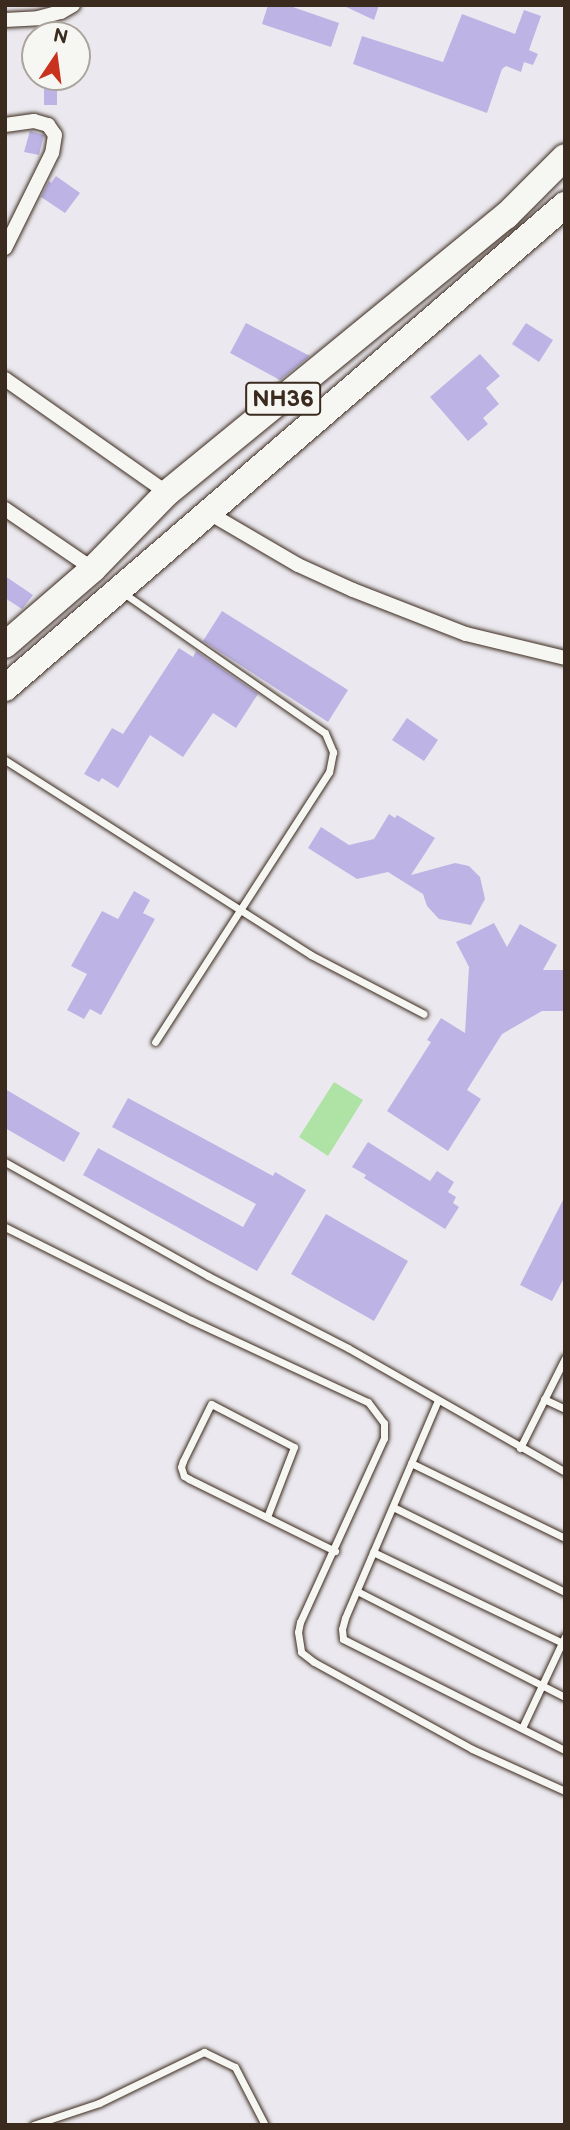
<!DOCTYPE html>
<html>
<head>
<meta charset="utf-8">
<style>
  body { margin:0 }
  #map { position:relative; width:570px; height:2130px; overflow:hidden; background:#ebe9ef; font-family:"Balsamiq Sans",sans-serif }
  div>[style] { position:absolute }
  .green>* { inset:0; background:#afe3a5 }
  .building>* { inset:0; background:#bdb4e5 }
  .roads { filter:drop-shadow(0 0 2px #3b2a1e) drop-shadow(0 0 2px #3b2a1e) }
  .lane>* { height:7px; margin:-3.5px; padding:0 3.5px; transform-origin:3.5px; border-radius:3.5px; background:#f6f6f2 }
  .street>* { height:14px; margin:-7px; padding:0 7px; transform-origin:7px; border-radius:7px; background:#f6f6f2 }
  .highway>* { height:26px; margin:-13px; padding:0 13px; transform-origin:13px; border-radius:13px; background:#f6f6f2 }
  span { translate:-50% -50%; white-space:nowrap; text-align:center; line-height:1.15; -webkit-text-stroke:6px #f6f6f2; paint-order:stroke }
  .shield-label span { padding:2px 5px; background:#f6f6f2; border:2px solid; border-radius:5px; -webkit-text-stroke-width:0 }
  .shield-label { font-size:23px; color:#3b2a1e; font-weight:700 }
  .frame { position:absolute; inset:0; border:7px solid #3b2a1e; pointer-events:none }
  .north { position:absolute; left:21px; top:21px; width:70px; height:70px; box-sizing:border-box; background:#f6f6f2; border:2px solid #aba49d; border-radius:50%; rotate:13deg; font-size:19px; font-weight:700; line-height:28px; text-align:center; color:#3b2a1e }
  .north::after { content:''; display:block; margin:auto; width:24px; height:32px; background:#c8321e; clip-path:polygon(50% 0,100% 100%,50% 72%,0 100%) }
</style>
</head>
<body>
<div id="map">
  <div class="green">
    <div style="clip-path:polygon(334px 1082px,363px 1100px,328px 1156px,299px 1137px)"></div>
  </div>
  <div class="building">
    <div style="clip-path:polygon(268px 5px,287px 5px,339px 23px,331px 47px,262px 24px)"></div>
    <div style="clip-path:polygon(342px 5px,379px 5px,374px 20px)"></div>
    <div style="clip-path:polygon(524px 10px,541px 16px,529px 50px,538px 54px,533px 65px,524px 62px,521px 72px,506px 66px,502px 69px,487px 113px,353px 64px,362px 36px,443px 62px,462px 14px,515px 34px)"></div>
    <div style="clip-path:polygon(54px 24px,55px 35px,36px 35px,36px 28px)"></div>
    <div style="clip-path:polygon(44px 88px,57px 88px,57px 105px,44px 105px)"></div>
    <div style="clip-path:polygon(30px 131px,44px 135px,39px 155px,24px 152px)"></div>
    <div style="clip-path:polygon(56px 176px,80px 193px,65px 213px,41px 197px,49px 181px,51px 183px)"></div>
    <div style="clip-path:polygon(246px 323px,310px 356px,280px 380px,230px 353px)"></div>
    <div style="clip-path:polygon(526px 323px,553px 340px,539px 362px,512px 344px)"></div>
    <div style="clip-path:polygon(480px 354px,500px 376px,486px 388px,499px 404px,483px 418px,488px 424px,468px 441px,430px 397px)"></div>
    <div style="clip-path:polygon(5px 576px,33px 595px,22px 609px,5px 598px)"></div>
    <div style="clip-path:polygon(222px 611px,348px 690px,328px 722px,203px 641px)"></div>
    <div style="clip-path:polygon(179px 648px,193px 657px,196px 651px,258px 694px,236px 728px,213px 713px,183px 757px,150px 735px,118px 788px,102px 778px,99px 782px,84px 774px,112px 728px,123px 734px)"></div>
    <div style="clip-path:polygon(407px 718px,438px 740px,424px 761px,392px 740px)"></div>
    <div style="clip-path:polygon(389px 814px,395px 818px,397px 815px,435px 838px,411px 875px,455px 863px,469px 866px,480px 877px,485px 899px,471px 925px,439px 919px,427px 906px,423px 894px,388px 872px,357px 879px,308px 848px,321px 827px,349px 845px,374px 839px)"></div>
    <div style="clip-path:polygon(134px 891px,150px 900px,143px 913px,155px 919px,101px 1015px,90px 1009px,84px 1019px,67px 1010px,87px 974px,71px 966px,102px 911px,118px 919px)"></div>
    <div style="clip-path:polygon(494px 923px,507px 947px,520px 924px,557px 945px,543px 970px,565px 970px,565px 1011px,542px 1011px,502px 1034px,467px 1090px,481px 1099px,448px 1151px,387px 1111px,431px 1042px,427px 1040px,441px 1018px,465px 1033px,469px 967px,456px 942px)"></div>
    <div style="clip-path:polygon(5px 1089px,80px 1133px,64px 1162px,5px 1128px)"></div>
    <div style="clip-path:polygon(128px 1098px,273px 1176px,275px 1172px,306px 1190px,257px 1271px,83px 1175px,98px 1148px,243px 1227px,256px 1204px,112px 1127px)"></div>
    <div style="clip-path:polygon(368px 1142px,430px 1181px,437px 1171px,454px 1182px,448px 1192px,456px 1197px,453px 1203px,459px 1207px,445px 1229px,364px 1178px,366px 1175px,352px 1167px)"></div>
    <div style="clip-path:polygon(565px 1196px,565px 1276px,552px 1301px,520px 1285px)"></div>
    <div style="clip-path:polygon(326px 1214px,408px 1261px,374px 1321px,291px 1274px)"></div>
  </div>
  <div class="roads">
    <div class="lane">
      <div style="left:122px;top:592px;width:247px;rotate:34.8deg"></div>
      <div style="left:325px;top:733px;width:21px;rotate:67deg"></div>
      <div style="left:333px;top:752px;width:20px;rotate:101deg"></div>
      <div style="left:329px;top:772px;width:321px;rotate:122.8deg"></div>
      <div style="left:5px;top:760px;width:363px;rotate:32.5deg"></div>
      <div style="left:311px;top:955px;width:127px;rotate:27.6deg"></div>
      <div style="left:5px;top:1162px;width:233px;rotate:29.3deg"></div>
      <div style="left:208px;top:1276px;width:157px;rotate:27.2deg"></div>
      <div style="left:348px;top:1348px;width:250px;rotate:29.7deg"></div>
      <div style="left:5px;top:1227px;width:208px;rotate:26.6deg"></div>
      <div style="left:191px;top:1320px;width:195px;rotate:24.9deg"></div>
      <div style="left:368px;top:1402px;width:26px;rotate:53deg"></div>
      <div style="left:384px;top:1423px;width:15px;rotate:90deg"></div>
      <div style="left:384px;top:1438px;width:202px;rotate:114.5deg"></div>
      <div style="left:300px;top:1622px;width:10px;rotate:101deg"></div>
      <div style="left:298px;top:1632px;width:20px;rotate:81deg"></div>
      <div style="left:301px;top:1652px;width:16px;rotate:38deg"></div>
      <div style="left:314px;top:1662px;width:180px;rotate:28.8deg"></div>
      <div style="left:472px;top:1749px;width:102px;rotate:24.3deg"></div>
      <div style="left:544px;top:1399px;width:23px;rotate:25deg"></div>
      <div style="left:438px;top:1400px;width:237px;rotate:113.1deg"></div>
      <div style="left:345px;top:1618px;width:11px;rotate:105deg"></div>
      <div style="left:342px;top:1629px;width:10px;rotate:84deg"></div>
      <div style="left:343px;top:1639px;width:248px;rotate:26.6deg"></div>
      <div style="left:520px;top:1448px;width:101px;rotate:-63.4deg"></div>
      <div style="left:411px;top:1463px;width:171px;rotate:26deg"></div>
      <div style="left:393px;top:1507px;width:192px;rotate:26.3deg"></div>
      <div style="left:267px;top:1517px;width:75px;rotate:-68.9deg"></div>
      <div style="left:294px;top:1447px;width:93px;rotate:-152.6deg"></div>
      <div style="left:211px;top:1404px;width:64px;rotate:116.2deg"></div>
      <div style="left:183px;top:1461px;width:6px;rotate:108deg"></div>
      <div style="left:181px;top:1467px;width:9px;rotate:72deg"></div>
      <div style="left:184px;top:1476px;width:6px;rotate:31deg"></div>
      <div style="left:189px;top:1479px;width:163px;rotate:26.3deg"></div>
      <div style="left:373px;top:1552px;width:213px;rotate:25.6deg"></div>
      <div style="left:357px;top:1591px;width:233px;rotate:27deg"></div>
      <div style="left:522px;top:1728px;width:102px;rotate:-64.9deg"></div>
      <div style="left:33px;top:2125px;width:70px;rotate:-18.4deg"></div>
      <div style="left:99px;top:2103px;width:117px;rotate:-25.9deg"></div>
      <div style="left:204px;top:2052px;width:34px;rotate:26deg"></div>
      <div style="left:235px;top:2067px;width:65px;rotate:62.7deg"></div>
    </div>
    <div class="street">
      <div style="left:5px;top:20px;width:33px;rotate:-3deg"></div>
      <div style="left:38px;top:18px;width:24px;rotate:-15deg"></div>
      <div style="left:61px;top:12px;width:14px;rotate:-30deg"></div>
      <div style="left:5px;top:125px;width:29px;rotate:-8deg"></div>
      <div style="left:34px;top:121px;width:15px;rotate:16deg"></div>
      <div style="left:48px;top:125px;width:12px;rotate:55deg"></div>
      <div style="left:55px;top:135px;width:18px;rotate:99deg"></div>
      <div style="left:52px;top:153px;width:106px;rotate:116.3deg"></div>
      <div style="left:5px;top:379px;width:198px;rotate:35.1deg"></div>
      <div style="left:5px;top:509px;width:107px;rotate:34.3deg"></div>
      <div style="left:209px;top:513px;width:103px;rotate:30.3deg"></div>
      <div style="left:298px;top:565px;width:60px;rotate:24.4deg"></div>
      <div style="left:353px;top:590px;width:121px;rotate:21.3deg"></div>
      <div style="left:466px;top:634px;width:102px;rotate:13.6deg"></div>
    </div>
    <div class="highway">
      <div style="left:5px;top:645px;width:116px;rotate:-40.8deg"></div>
      <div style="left:93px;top:569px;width:106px;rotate:-45.8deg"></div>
      <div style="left:167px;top:493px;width:438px;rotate:-39.3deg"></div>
      <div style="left:506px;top:216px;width:83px;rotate:-45deg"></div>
      <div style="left:5px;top:688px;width:740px;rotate:-40.78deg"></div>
    </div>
  </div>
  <div class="shield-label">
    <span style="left:283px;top:399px">NH36</span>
  </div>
  <div class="frame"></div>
  <div class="north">N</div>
</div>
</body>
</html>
